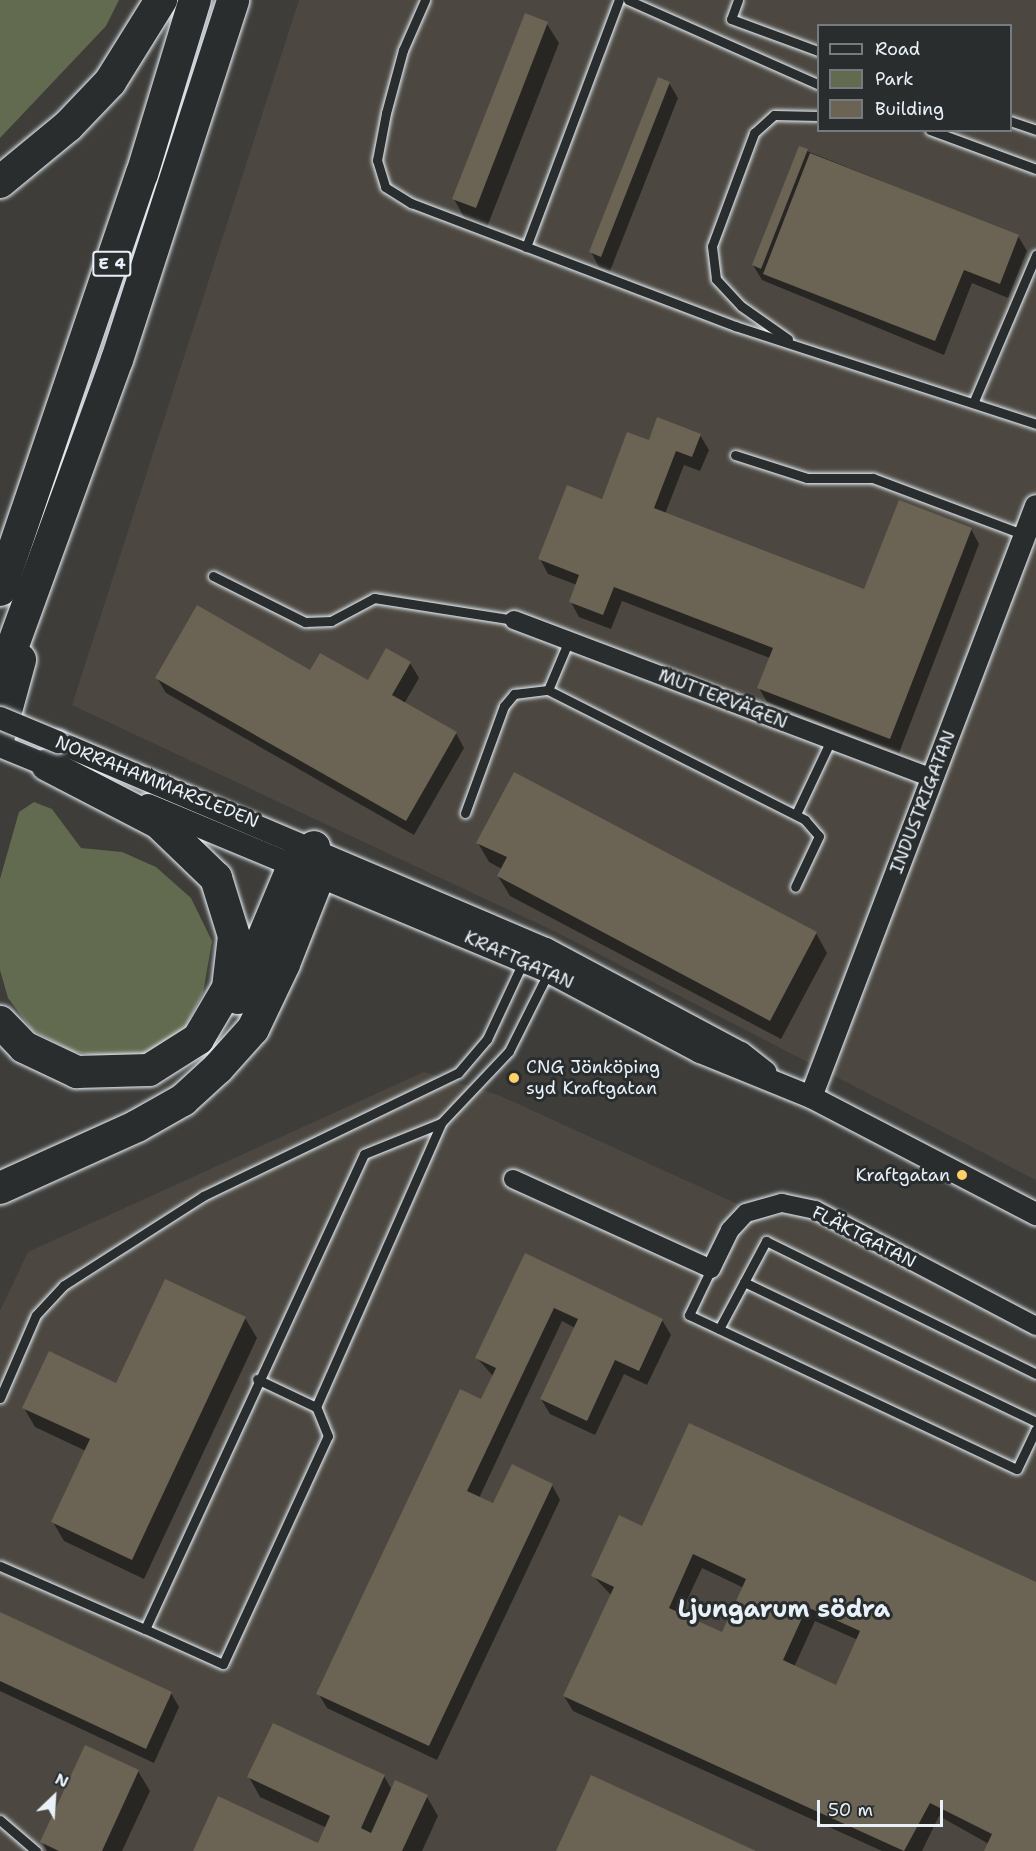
<!DOCTYPE html>
<html>
<head>
<meta charset="utf-8">
<style>
  body { margin:0 }
  #map { position:relative; width:1036px; height:1851px; overflow:hidden; background:#3e3d39; font-family:"Shantell Sans",sans-serif }
  div>[style] { position:absolute }
  .built>* { inset:0; background:#4c4841 }
  .green>* { inset:0; background:#626a50 }
  .shadow>* { inset:0; background:#0007 }
  .building>* { inset:0; background:#6b6353 }
  .roads { filter:drop-shadow(0 0 2px #e8f1f8) drop-shadow(0 0 2px #e8f1f8) }
  .service>* { height:9px; margin:-4.5px; padding:0 4.5px; transform-origin:4.5px; border-radius:4.5px; background:#2a2d2e }
  .minor>* { height:18px; margin:-9px; padding:0 9px; transform-origin:9px; border-radius:9px; background:#2a2d2e }
  .tertiary>* { height:22px; margin:-11px; padding:0 11px; transform-origin:11px; border-radius:11px; background:#2a2d2e }
  .motorway>* { height:32px; margin:-16px; padding:0 16px; transform-origin:16px; border-radius:16px; background:#2a2d2e }
  .bridges { filter:drop-shadow(0 0 2px #e8f1f8) drop-shadow(0 0 2px #e8f1f8) }
  .tertiary-bridge>* { height:22px; margin:-11px; padding:0 11px; transform-origin:11px; border-radius:11px; background:#2a2d2e }
  .dots>* { width:16px; height:16px; translate:-50% -50%; box-sizing:border-box; border:3px solid #2a2d2e; border-radius:50% }
  span { translate:-50% -50%; white-space:nowrap; text-align:center; line-height:1.15; -webkit-text-stroke:6px #2a2d2e; paint-order:stroke }
  .shield-label span { padding:2px 4px; background:#2a2d2e; border:2px solid; border-radius:4px; -webkit-text-stroke-width:0 }
  .shield-label { font-size:16px; color:#e8f1f8; font-weight:700 }
  .street-label { font-size:18px; color:#e8f1f8 }
  .poi-label { font-size:18px; color:#e8f1f8 }
  .left { translate:0 -50%; text-align:left }
  .right { translate:-100% -50%; text-align:right }
  .district-label { font-size:24px; color:#e8f1f8; font-weight:700 }
  .legend { position:absolute; left:817px; top:24px; width:195px; height:108px; box-sizing:border-box; background:#2a2d2e; border:2px solid #767b7f; margin:0; padding:8px 10px; list-style:none; font-size:18px; color:#e8f1f8 }
  .legend li { display:flex; align-items:center; gap:12px; height:30px }
  .legend b { width:30px; border:2px solid #767b7f }
  .north { position:absolute; left:24px; top:1767px; width:60px; height:60px; -webkit-text-stroke:4px #2a2d2e; paint-order:stroke; rotate:25deg; font-size:16px; font-weight:700; line-height:24px; text-align:center; color:#e8f1f8 }
  .north::after { content:''; display:block; margin:auto; width:21px; height:27px; background:#e8f1f8; clip-path:polygon(50% 0,100% 100%,50% 72%,0 100%) }
  .scale { position:absolute; left:817px; top:1800px; width:126px; height:27px; box-sizing:border-box; border:3px solid #e8f1f8; border-top:0; padding-left:8px; font-size:18px; line-height:21px; white-space:nowrap; color:#e8f1f8; -webkit-text-stroke:4px #2a2d2e; paint-order:stroke }
</style>
</head>
<body>
<div id="map">
  <div class="built">
    <div style="clip-path:polygon(evenodd,299px 0,1036px 0,1036px 1180px,558px 933px,72px 705px,299px 0,818px 26px,1010px 26px,1010px 130px,818px 130px,818px 26px)"></div>
    <div style="clip-path:polygon(424px 1072px,498px 1095px,764px 1216px,805px 1213px,1036px 1336px,1036px 1851px,0 1851px,0 1311px,28px 1252px)"></div>
  </div>
  <div class="green">
    <div style="clip-path:polygon(0 0,119px 0,106px 26px,0 138px)"></div>
    <div style="clip-path:polygon(34px 802px,52px 809px,81px 848px,122px 852px,156px 867px,191px 898px,212px 941px,203px 993px,184px 1030px,148px 1055px,113px 1058px,74px 1052px,32px 1030px,8px 998px,0 970px,0 879px,19px 812px)"></div>
  </div>
  <div class="shadow">
    <div style="clip-path:polygon(526px 15px,547px 24px,559px 43px,487px 227px,465px 219px,454px 199px)"></div>
    <div style="clip-path:polygon(669px 83px,678px 98px,610px 271px,599px 267px,591px 252px)"></div>
    <div style="clip-path:polygon(807px 151px,1018px 236px,1027px 251px,1008px 298px,972px 283px,944px 355px,762px 280px,753px 265px)"></div>
    <div style="clip-path:polygon(700px 435px,709px 450px,700px 471px,684px 465px,665px 514px,865px 591px,971px 529px,979px 544px,899px 753px,767px 702px,759px 688px,770px 658px,622px 601px,611px 629px,579px 617px,571px 602px,577px 585px,548px 574px,540px 559px,602px 501px,650px 442px)"></div>
    <div style="clip-path:polygon(410px 663px,419px 678px,404px 704px,456px 733px,464px 748px,414px 835px,166px 693px,157px 678px,310px 672px,368px 682px)"></div>
    <div style="clip-path:polygon(478px 843px,816px 933px,827px 953px,781px 1039px,510px 896px,498px 876px,502px 869px,489px 862px)"></div>
    <div style="clip-path:polygon(525px 1255px,662px 1320px,671px 1335px,647px 1385px,624px 1374px,595px 1435px,550px 1414px,541px 1399px,575px 1328px,562px 1321px,479px 1498px,494px 1505px,552px 1485px,560px 1500px,437px 1760px,327px 1708px,318px 1693px,481px 1401px,493px 1376px,477px 1358px)"></div>
    <div style="clip-path:polygon(245px 1318px,257px 1338px,144px 1579px,64px 1541px,53px 1522px,86px 1451px,35px 1427px,24px 1408px,117px 1385px)"></div>
    <div style="clip-path:polygon(evenodd,643px 1528px,1036px 1584px,1036px 1851px,986px 1851px,989px 1844px,939px 1816px,922px 1851px,882px 1851px,573px 1711px,564px 1696px,611px 1595px,593px 1576px,643px 1528px,702px 1568px,744px 1588px,723px 1634px,680px 1615px,702px 1568px,643px 1528px,815px 1621px,858px 1640px,837px 1687px,794px 1667px,815px 1621px)"></div>
    <div style="clip-path:polygon(0 1614px,171px 1693px,179px 1707px,154px 1763px,0 1691px)"></div>
    <div style="clip-path:polygon(138px 1771px,150px 1791px,122px 1851px,47px 1851px,42px 1842px)"></div>
    <div style="clip-path:polygon(384px 1776px,392px 1790px,427px 1797px,438px 1816px,422px 1851px,194px 1851px,319px 1845px,327px 1828px,260px 1797px,249px 1777px)"></div>
  </div>
  <div class="building">
    <div style="clip-path:polygon(525px 13px,548px 22px,476px 208px,452px 199px)"></div>
    <div style="clip-path:polygon(658px 77px,670px 82px,601px 257px,589px 252px)"></div>
    <div style="clip-path:polygon(799px 146px,808px 149px,761px 269px,752px 265px)"></div>
    <div style="clip-path:polygon(810px 153px,1019px 235px,1000px 284px,964px 270px,935px 341px,763px 274px)"></div>
    <div style="clip-path:polygon(657px 417px,701px 434px,692px 457px,676px 451px,654px 508px,864px 589px,899px 500px,972px 528px,890px 739px,757px 688px,773px 648px,614px 587px,603px 615px,569px 602px,579px 575px,538px 559px,567px 485px,602px 499px,627px 432px,649px 440px)"></div>
    <div style="clip-path:polygon(197px 605px,310px 670px,320px 653px,368px 680px,386px 648px,411px 662px,392px 695px,457px 732px,406px 821px,155px 678px)"></div>
    <div style="clip-path:polygon(514px 772px,817px 932px,770px 1021px,497px 876px,507px 857px,476px 843px)"></div>
    <div style="clip-path:polygon(525px 1253px,663px 1319px,639px 1371px,615px 1360px,587px 1421px,540px 1399px,578px 1319px,554px 1308px,467px 1491px,493px 1503px,512px 1464px,553px 1484px,429px 1746px,316px 1694px,460px 1389px,481px 1399px,496px 1368px,475px 1358px)"></div>
    <div style="clip-path:polygon(165px 1279px,246px 1317px,132px 1560px,51px 1522px,90px 1439px,22px 1408px,49px 1351px,116px 1383px)"></div>
    <div style="clip-path:polygon(evenodd,689px 1423px,1036px 1582px,1036px 1851px,984px 1851px,992px 1834px,930px 1803px,904px 1851px,563px 1696px,614px 1587px,591px 1576px,619px 1515px,642px 1526px,689px 1423px,693px 1554px,746px 1579px,722px 1632px,669px 1608px,693px 1554px,689px 1423px,807px 1607px,860px 1631px,836px 1685px,783px 1660px,807px 1607px)"></div>
    <div style="clip-path:polygon(0 1612px,172px 1692px,146px 1749px,0 1681px)"></div>
    <div style="clip-path:polygon(273px 1723px,385px 1775px,361px 1828px,371px 1833px,395px 1780px,428px 1795px,402px 1851px,193px 1851px,218px 1796px,318px 1843px,330px 1816px,247px 1777px)"></div>
    <div style="clip-path:polygon(85px 1745px,139px 1770px,102px 1851px,59px 1851px,40px 1842px)"></div>
    <div style="clip-path:polygon(591px 1775px,756px 1851px,556px 1851px)"></div>
  </div>
  <div class="roads">
    <div class="service">
      <div style="left:425px;top:0;width:55px;rotate:113.7deg"></div>
      <div style="left:403px;top:50px;width:65px;rotate:105.1deg"></div>
      <div style="left:386px;top:113px;width:48px;rotate:100.8deg"></div>
      <div style="left:377px;top:160px;width:28px;rotate:73deg"></div>
      <div style="left:385px;top:187px;width:31px;rotate:32deg"></div>
      <div style="left:411px;top:203px;width:347px;rotate:20.8deg"></div>
      <div style="left:735px;top:326px;width:317px;rotate:18deg"></div>
      <div style="left:628px;top:0;width:208px;rotate:23.9deg"></div>
      <div style="left:738px;top:0;width:20px;rotate:110deg"></div>
      <div style="left:731px;top:19px;width:93px;rotate:20.2deg"></div>
      <div style="left:1010px;top:121px;width:28px;rotate:19deg"></div>
      <div style="left:930px;top:130px;width:113px;rotate:20.2deg"></div>
      <div style="left:526px;top:247px;width:264px;rotate:-69.4deg"></div>
      <div style="left:788px;top:339px;width:57px;rotate:-144.9deg"></div>
      <div style="left:741px;top:306px;width:37px;rotate:-133deg"></div>
      <div style="left:716px;top:279px;width:33px;rotate:-97deg"></div>
      <div style="left:712px;top:246px;width:121px;rotate:-69.6deg"></div>
      <div style="left:754px;top:133px;width:27px;rotate:-42deg"></div>
      <div style="left:774px;top:115px;width:44px;rotate:1.3deg"></div>
      <div style="left:974px;top:401px;width:159px;rotate:-67deg"></div>
      <div style="left:735px;top:455px;width:76px;rotate:17.7deg"></div>
      <div style="left:807px;top:478px;width:66px"></div>
      <div style="left:873px;top:478px;width:162px;rotate:20.6deg"></div>
      <div style="left:213px;top:576px;width:103px;rotate:26.6deg"></div>
      <div style="left:305px;top:622px;width:26px;rotate:-2deg"></div>
      <div style="left:331px;top:621px;width:49px;rotate:-28.1deg"></div>
      <div style="left:374px;top:598px;width:142px;rotate:8.9deg"></div>
      <div style="left:548px;top:690px;width:288px;rotate:26.8deg"></div>
      <div style="left:805px;top:820px;width:21px;rotate:49deg"></div>
      <div style="left:819px;top:836px;width:56px;rotate:115.2deg"></div>
      <div style="left:465px;top:813px;width:114px;rotate:-70deg"></div>
      <div style="left:504px;top:706px;width:16px;rotate:-50deg"></div>
      <div style="left:514px;top:694px;width:34px;rotate:-7deg"></div>
      <div style="left:548px;top:690px;width:54px;rotate:-67.2deg"></div>
      <div style="left:796px;top:814px;width:82px;rotate:-64.7deg"></div>
      <div style="left:711px;top:1269px;width:51px;rotate:115.6deg"></div>
      <div style="left:689px;top:1315px;width:362px;rotate:25.2deg"></div>
      <div style="left:1017px;top:1469px;width:44px;rotate:-64.6deg"></div>
      <div style="left:744px;top:1282px;width:324px;rotate:25.6deg"></div>
      <div style="left:719px;top:1329px;width:100px;rotate:-61.9deg"></div>
      <div style="left:766px;top:1241px;width:301px;rotate:26.2deg"></div>
      <div style="left:257px;top:1379px;width:65px;rotate:25.4deg"></div>
      <div style="left:0;top:1398px;width:90px;rotate:-66.6deg"></div>
      <div style="left:36px;top:1315px;width:41px;rotate:-47deg"></div>
      <div style="left:64px;top:1285px;width:165px;rotate:-32.6deg"></div>
      <div style="left:203px;top:1196px;width:283px;rotate:-25.8deg"></div>
      <div style="left:458px;top:1073px;width:45px;rotate:-49.5deg"></div>
      <div style="left:487px;top:1039px;width:87px;rotate:-64.9deg"></div>
      <div style="left:0;top:1566px;width:158px;rotate:23.5deg"></div>
      <div style="left:145px;top:1629px;width:523px;rotate:-65.25deg"></div>
      <div style="left:364px;top:1154px;width:83px;rotate:-21.9deg"></div>
      <div style="left:441px;top:1123px;width:99px;rotate:-46.6deg"></div>
      <div style="left:509px;top:1051px;width:87px;rotate:-63.4deg"></div>
      <div style="left:145px;top:1629px;width:85px;rotate:24.2deg"></div>
      <div style="left:223px;top:1664px;width:251px;rotate:-65.3deg"></div>
      <div style="left:328px;top:1436px;width:31px;rotate:-112deg"></div>
      <div style="left:316px;top:1407px;width:310px;rotate:-66.2deg"></div>
      <div style="left:0;top:1820px;width:48px;rotate:40.7deg"></div>
    </div>
    <div class="minor">
      <div style="left:514px;top:620px;width:447px;rotate:20.7deg"></div>
      <div style="left:513px;top:1179px;width:217px;rotate:24.4deg"></div>
      <div style="left:711px;top:1269px;width:43px;rotate:-64deg"></div>
      <div style="left:730px;top:1230px;width:23px;rotate:-47deg"></div>
      <div style="left:746px;top:1213px;width:37px;rotate:-16deg"></div>
      <div style="left:782px;top:1203px;width:34px;rotate:12deg"></div>
      <div style="left:815px;top:1210px;width:250px;rotate:27.7deg"></div>
    </div>
    <div class="tertiary">
      <div style="left:58px;top:742px;width:530px;rotate:22.99deg"></div>
      <div style="left:546px;top:949px;width:221px;rotate:28.1deg"></div>
      <div style="left:741px;top:1053px;width:31px;rotate:38deg"></div>
      <div style="left:0;top:746px;width:66px;rotate:22.3deg"></div>
      <div style="left:148px;top:805px;width:434px;rotate:22.6deg"></div>
      <div style="left:549px;top:972px;width:171px;rotate:27.9deg"></div>
      <div style="left:700px;top:1052px;width:120px;rotate:22.1deg"></div>
      <div style="left:811px;top:1097px;width:254px;rotate:27.5deg"></div>
      <div style="left:811px;top:1097px;width:632px;rotate:-69.16deg"></div>
    </div>
    <div class="motorway">
      <div style="left:0;top:182px;width:88px;rotate:-39.5deg"></div>
      <div style="left:68px;top:126px;width:61px;rotate:-46.3deg"></div>
      <div style="left:110px;top:82px;width:97px;rotate:-58.1deg"></div>
      <div style="left:0;top:590px;width:440px;rotate:-71.2deg"></div>
      <div style="left:142px;top:174px;width:182px;rotate:-73.1deg"></div>
      <div style="left:0;top:681px;width:342px;rotate:-70deg"></div>
      <div style="left:117px;top:360px;width:378px;rotate:-72.1deg"></div>
      <div style="left:0;top:733px;width:76px;rotate:-74.7deg"></div>
      <div style="left:238px;top:998px;width:145px;rotate:-67.3deg"></div>
      <div style="left:294px;top:864px;width:26px;rotate:-40deg"></div>
      <div style="left:0;top:1022px;width:35px;rotate:46deg"></div>
      <div style="left:24px;top:1047px;width:59px;rotate:25.3deg"></div>
      <div style="left:77px;top:1072px;width:72px;rotate:-1.6deg"></div>
      <div style="left:149px;top:1070px;width:58px;rotate:-32.3deg"></div>
      <div style="left:198px;top:1039px;width:59px;rotate:-59.5deg"></div>
      <div style="left:228px;top:988px;width:52px;rotate:-83.4deg"></div>
      <div style="left:234px;top:936px;width:61px;rotate:-107.2deg"></div>
      <div style="left:216px;top:878px;width:79px;rotate:-136deg"></div>
      <div style="left:159px;top:823px;width:126px;rotate:-152.6deg"></div>
      <div style="left:0;top:1188px;width:150px;rotate:-24.3deg"></div>
      <div style="left:137px;top:1126px;width:53px;rotate:-29.5deg"></div>
      <div style="left:183px;top:1100px;width:47px;rotate:-42.4deg"></div>
      <div style="left:218px;top:1068px;width:52px;rotate:-48.1deg"></div>
      <div style="left:253px;top:1029px;width:72px;rotate:-64.5deg"></div>
      <div style="left:284px;top:964px;width:96px;rotate:-68.5deg"></div>
      <div style="left:319px;top:875px;width:28px;rotate:-100deg"></div>
    </div>
  </div>
  <div class="bridges">
    <div class="tertiary-bridge">
      <div style="left:0;top:718px;width:63px;rotate:22.5deg"></div>
    </div>
  </div>
  <div class="dots">
    <div style="left:514px;top:1078px;background:#ffd166"></div>
    <div style="left:962px;top:1175px;background:#ffd166"></div>
  </div>
  <div class="shield-label">
    <span style="left:112px;top:264px">E 4</span>
  </div>
  <div class="street-label">
    <span style="left:723px;top:699px;rotate:21deg">MUTTERVÄGEN</span>
    <span style="left:157px;top:782px;rotate:22deg">NORRAHAMMARSLEDEN</span>
    <span style="left:923px;top:802px;rotate:-69deg">INDUSTRIGATAN</span>
    <span style="left:519px;top:960px;rotate:24deg">KRAFTGATAN</span>
    <span style="left:864px;top:1237px;rotate:27deg">FLÄKTGATAN</span>
  </div>
  <div class="poi-label">
    <span class="left" style="left:526px;top:1078px">CNG Jönköping<br>syd Kraftgatan</span>
    <span class="right" style="left:950px;top:1175px">Kraftgatan</span>
  </div>
  <div class="district-label">
    <span style="left:784px;top:1610px">Ljungarum södra</span>
  </div>
  <ul class="legend">
  <li><b style="height:8px;background:#2a2d2e"></b>Road</li>
  <li><b style="height:16px;background:#626a50"></b>Park</li>
  <li><b style="height:16px;background:#6b6353"></b>Building</li>
  </ul>
  <div class="north">N</div>
  <div class="scale">50 m</div>
</div>
</body>
</html>
